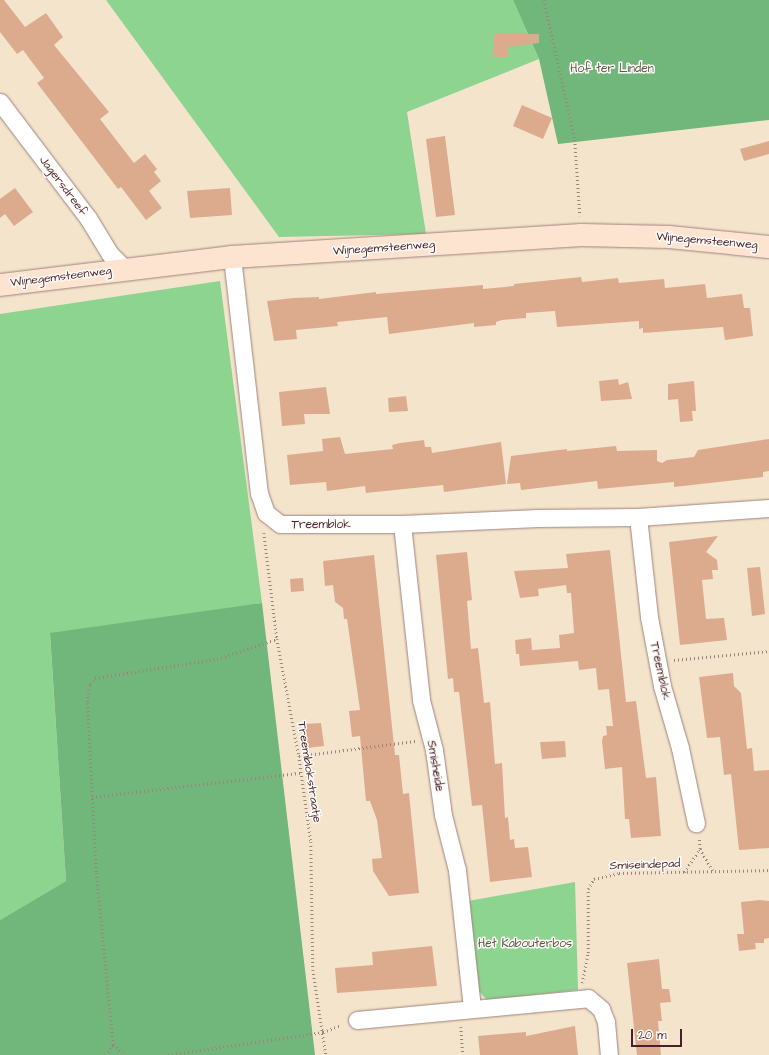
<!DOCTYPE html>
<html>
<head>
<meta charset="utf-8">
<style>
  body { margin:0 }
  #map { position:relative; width:769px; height:1055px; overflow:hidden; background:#f4e4cc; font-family:"Architects Daughter",sans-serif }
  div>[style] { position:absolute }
  .green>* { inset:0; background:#8cd48f }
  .forest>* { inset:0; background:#71b67a }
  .building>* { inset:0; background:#dcab8e }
  .path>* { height:2.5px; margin-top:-1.25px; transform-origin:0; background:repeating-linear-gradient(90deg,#9f827c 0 1px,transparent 0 4px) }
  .roads { filter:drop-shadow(0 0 1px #9f827c) drop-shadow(0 0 1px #9f827c) }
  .street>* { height:17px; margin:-8.5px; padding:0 8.5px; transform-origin:8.5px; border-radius:8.5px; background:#fff }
  .secondary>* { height:22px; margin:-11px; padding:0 11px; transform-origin:11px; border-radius:11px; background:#fde4d1 }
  span { translate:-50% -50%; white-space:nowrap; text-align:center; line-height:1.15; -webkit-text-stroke:3px #fdfcf7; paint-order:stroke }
  .park-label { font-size:12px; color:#5e5549 }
  .street-label { font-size:12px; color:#4a1f2b }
  .scale { position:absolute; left:631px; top:1029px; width:51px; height:18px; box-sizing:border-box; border:2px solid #4a1f2b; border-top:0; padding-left:5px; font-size:12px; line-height:14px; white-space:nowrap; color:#4a1f2b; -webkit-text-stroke:3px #fdfcf7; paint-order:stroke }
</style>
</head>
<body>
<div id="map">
  <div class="green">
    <div style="clip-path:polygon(106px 0,513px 0,539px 59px,407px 112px,426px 234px,279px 237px)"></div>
    <div style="clip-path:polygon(220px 281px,262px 603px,50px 634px,66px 881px,0 920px,0 314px)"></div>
    <div style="clip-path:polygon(575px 882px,578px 990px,487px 1000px,477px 989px,468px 901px)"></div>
  </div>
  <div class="forest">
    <div style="clip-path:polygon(513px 0,769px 0,769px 120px,558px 144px,539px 59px)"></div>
    <div style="clip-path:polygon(262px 603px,315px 1055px,0 1055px,0 920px,66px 881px,50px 633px)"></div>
  </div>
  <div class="building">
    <div style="clip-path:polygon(0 0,4px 0,25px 27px,46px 13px,63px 37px,54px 45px,109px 112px,100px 119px,134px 163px,145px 154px,157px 169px,154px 172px,161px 181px,149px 191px,162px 208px,146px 220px,121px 187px,118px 189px,102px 168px,37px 83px,44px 78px,23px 50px,17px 54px,0 32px)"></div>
    <div style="clip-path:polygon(494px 34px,539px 34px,539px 43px,508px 47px,508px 57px,493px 57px)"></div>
    <div style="clip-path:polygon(522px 105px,552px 118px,543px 139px,513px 126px)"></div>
    <div style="clip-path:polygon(445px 136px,455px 215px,436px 217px,426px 139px)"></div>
    <div style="clip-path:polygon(769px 141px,769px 154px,744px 161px,740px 149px)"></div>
    <div style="clip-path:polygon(15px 188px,33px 212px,14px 226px,5px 214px,0 218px,0 199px)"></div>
    <div style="clip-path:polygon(230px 188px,232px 215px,190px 218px,187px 191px)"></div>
    <div style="clip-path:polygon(581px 277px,582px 282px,618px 278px,619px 283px,664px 279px,665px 288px,705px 284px,707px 298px,742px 294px,744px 308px,750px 308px,753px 336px,725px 340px,723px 327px,643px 333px,643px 328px,639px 329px,639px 321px,557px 327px,555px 311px,526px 313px,526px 318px,502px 320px,496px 322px,496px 325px,474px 327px,474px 323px,389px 334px,387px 317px,337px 322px,338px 326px,296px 330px,297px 339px,274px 341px,267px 301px,293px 298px,319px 297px,319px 299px,376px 292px,376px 294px,483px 285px,483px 289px,514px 286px,514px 284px)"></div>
    <div style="clip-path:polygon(618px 379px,619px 385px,628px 382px,632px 399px,601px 401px,599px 381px)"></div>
    <div style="clip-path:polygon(694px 381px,696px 411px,692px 411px,693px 421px,680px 422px,678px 399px,668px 400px,668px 384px)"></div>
    <div style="clip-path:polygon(326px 387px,330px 414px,304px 414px,305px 424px,282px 426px,279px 392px)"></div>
    <div style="clip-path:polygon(406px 396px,408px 411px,389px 412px,388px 398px)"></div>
    <div style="clip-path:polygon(340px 437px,345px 454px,393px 449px,392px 445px,400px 443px,424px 440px,425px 447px,431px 447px,432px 453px,501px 442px,506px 484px,444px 492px,443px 485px,366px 493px,365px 486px,327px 491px,326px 482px,290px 485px,287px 455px,323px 451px,322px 439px)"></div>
    <div style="clip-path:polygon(769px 439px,769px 471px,763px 472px,763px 477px,674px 487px,674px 482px,598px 489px,597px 481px,521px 490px,520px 483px,507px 484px,511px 456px,567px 449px,567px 451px,616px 446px,617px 451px,657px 450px,657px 461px,662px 463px,667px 460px,694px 457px,698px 450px)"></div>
    <div style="clip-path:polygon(718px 536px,706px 552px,717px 560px,718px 570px,712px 570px,713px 579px,702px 580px,706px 619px,724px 618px,727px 640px,680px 645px,669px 542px)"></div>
    <div style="clip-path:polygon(610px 550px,626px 702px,636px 701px,646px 778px,656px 777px,661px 836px,631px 838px,629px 819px,625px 819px,622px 767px,605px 769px,602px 741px,603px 736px,607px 735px,606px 726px,613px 726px,609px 689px,598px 690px,596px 668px,579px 670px,578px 661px,520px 666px,519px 654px,516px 654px,515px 640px,531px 638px,532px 650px,560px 648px,559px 635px,574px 633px,571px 593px,567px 593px,566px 585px,538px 589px,539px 596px,520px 598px,514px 571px,568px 568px,566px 554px)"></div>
    <div style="clip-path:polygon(467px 552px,472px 600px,467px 601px,471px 649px,478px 648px,484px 703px,490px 702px,495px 764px,502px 763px,505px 818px,508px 817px,510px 840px,514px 839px,515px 848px,528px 847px,532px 877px,490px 882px,482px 805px,472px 806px,459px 692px,454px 692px,453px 678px,448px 679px,436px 555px)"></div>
    <div style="clip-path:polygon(374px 555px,395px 755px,399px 755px,403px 794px,409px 793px,419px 893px,389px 896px,373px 871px,372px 859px,382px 858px,377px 820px,370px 801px,366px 801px,360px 736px,352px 737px,349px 711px,360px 710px,347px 619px,344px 619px,343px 608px,335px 602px,333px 585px,325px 586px,323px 561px)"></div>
    <div style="clip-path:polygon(760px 567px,765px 614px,752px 616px,747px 568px)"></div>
    <div style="clip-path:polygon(303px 578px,304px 591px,291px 592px,290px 579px)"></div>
    <div style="clip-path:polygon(733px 673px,734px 686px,741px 693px,747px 749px,752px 748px,754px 771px,769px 770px,769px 848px,739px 850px,731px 774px,724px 775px,720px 737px,707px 738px,699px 677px)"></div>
    <div style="clip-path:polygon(321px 723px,324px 746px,306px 748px,304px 724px)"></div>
    <div style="clip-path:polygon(565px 741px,566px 757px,542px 759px,540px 742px)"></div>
    <div style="clip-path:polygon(760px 900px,769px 901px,769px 938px,764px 939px,764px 943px,755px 943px,756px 949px,739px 951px,737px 934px,744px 934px,741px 902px)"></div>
    <div style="clip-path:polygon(432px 946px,437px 986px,337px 993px,335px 968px,373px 965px,372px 952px)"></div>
    <div style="clip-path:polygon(659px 959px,662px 989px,669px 989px,671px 1002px,660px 1003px,662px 1021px,658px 1021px,661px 1055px,637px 1055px,627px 963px)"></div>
    <div style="clip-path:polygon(575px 1026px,578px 1055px,480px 1055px,478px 1036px,526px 1032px,526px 1036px)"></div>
  </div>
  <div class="path">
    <div style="left:544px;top:0;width:143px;rotate:77.5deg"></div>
    <div style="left:575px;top:140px;width:76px;rotate:86.2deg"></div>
    <div style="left:264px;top:533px;width:107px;rotate:83deg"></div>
    <div style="left:277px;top:639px;width:119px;rotate:79.4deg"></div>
    <div style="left:299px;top:756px;width:87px;rotate:82.1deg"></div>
    <div style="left:311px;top:842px;width:128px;rotate:89.1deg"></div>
    <div style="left:313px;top:970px;width:86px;rotate:81.3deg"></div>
    <div style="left:674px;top:660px;width:95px;rotate:-5.4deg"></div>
    <div style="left:299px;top:756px;width:117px;rotate:-7.4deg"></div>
    <div style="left:92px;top:797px;width:210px;rotate:-6.6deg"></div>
    <div style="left:700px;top:849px;width:27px;rotate:59deg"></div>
    <div style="left:684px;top:872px;width:28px;rotate:-55deg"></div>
    <div style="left:700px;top:849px;width:11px;rotate:-95deg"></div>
    <div style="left:582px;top:983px;width:31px;rotate:-79deg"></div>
    <div style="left:588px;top:953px;width:64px;rotate:-90deg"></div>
    <div style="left:588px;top:889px;width:12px;rotate:-59deg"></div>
    <div style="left:594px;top:879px;width:26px;rotate:-13deg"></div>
    <div style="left:619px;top:873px;width:150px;rotate:-1.1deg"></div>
    <div style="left:461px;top:1027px;width:28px;rotate:86deg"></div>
    <div style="left:113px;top:1045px;width:16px;rotate:38deg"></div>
    <div style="left:105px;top:1055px;width:13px;rotate:-51deg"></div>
    <div style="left:113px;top:1045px;width:174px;rotate:-95.6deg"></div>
    <div style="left:96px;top:872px;width:170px;rotate:-93deg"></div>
    <div style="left:87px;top:702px;width:18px;rotate:-81deg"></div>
    <div style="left:90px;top:684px;width:8px;rotate:-50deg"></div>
    <div style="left:95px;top:678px;width:123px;rotate:-8.9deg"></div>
    <div style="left:217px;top:659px;width:63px;rotate:-18.4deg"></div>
    <div style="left:168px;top:1055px;width:157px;rotate:-8.4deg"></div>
    <div style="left:323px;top:1032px;width:19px;rotate:-21deg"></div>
  </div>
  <div class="roads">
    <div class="street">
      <div style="left:0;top:102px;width:146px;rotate:52.8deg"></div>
      <div style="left:88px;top:218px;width:42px;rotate:58.6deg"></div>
      <div style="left:110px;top:254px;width:21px;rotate:45deg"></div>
      <div style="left:232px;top:257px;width:238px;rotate:83.5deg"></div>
      <div style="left:259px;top:493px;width:21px;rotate:71deg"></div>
      <div style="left:266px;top:513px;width:18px;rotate:38deg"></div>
      <div style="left:280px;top:524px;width:122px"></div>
      <div style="left:402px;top:524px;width:136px;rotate:-2.5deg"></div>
      <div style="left:538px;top:518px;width:100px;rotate:-0.6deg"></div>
      <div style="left:638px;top:517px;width:131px;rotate:-3.9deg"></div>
      <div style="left:638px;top:517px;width:101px;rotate:83.7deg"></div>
      <div style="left:649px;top:617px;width:70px;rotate:79.3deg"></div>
      <div style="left:662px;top:686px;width:65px;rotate:73.8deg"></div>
      <div style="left:680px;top:748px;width:77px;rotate:78deg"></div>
      <div style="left:402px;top:524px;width:177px;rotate:83.8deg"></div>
      <div style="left:421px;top:700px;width:52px;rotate:75.4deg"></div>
      <div style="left:434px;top:750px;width:66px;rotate:82.1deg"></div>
      <div style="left:443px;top:815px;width:57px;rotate:75.7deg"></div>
      <div style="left:457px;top:870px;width:138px;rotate:83.8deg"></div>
      <div style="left:357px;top:1020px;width:232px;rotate:-5.4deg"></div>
      <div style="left:588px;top:998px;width:17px;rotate:40deg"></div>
      <div style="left:601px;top:1009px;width:14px;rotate:69deg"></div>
      <div style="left:606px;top:1022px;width:33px;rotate:85deg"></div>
    </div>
    <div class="secondary">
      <div style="left:0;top:285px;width:234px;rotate:-6.9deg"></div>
      <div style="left:232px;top:257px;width:350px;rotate:-3.6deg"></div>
      <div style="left:581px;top:235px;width:88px;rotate:1.3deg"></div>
      <div style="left:669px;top:237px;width:100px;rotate:5.7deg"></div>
    </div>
  </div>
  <div class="park-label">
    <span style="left:612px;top:69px">Hof ter Linden</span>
    <span style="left:525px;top:944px">Het Kabouterbos</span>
  </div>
  <div class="street-label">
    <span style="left:63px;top:186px;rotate:53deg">Jagersdreef</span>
    <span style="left:707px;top:241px;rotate:5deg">Wijnegemsteenweg</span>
    <span style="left:384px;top:248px;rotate:-4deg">Wijnegemsteenweg</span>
    <span style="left:61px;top:277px;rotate:-7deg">Wijnegemsteenweg</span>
    <span style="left:321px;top:525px">Treemblok</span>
    <span style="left:660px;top:671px;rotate:78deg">Treemblok</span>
    <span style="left:435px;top:766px;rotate:80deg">Smisheide</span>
    <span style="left:309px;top:772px;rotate:81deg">Treemblokstraatje</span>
    <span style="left:645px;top:865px;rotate:-2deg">Smiseindepad</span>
  </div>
  <div class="scale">20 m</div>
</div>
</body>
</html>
